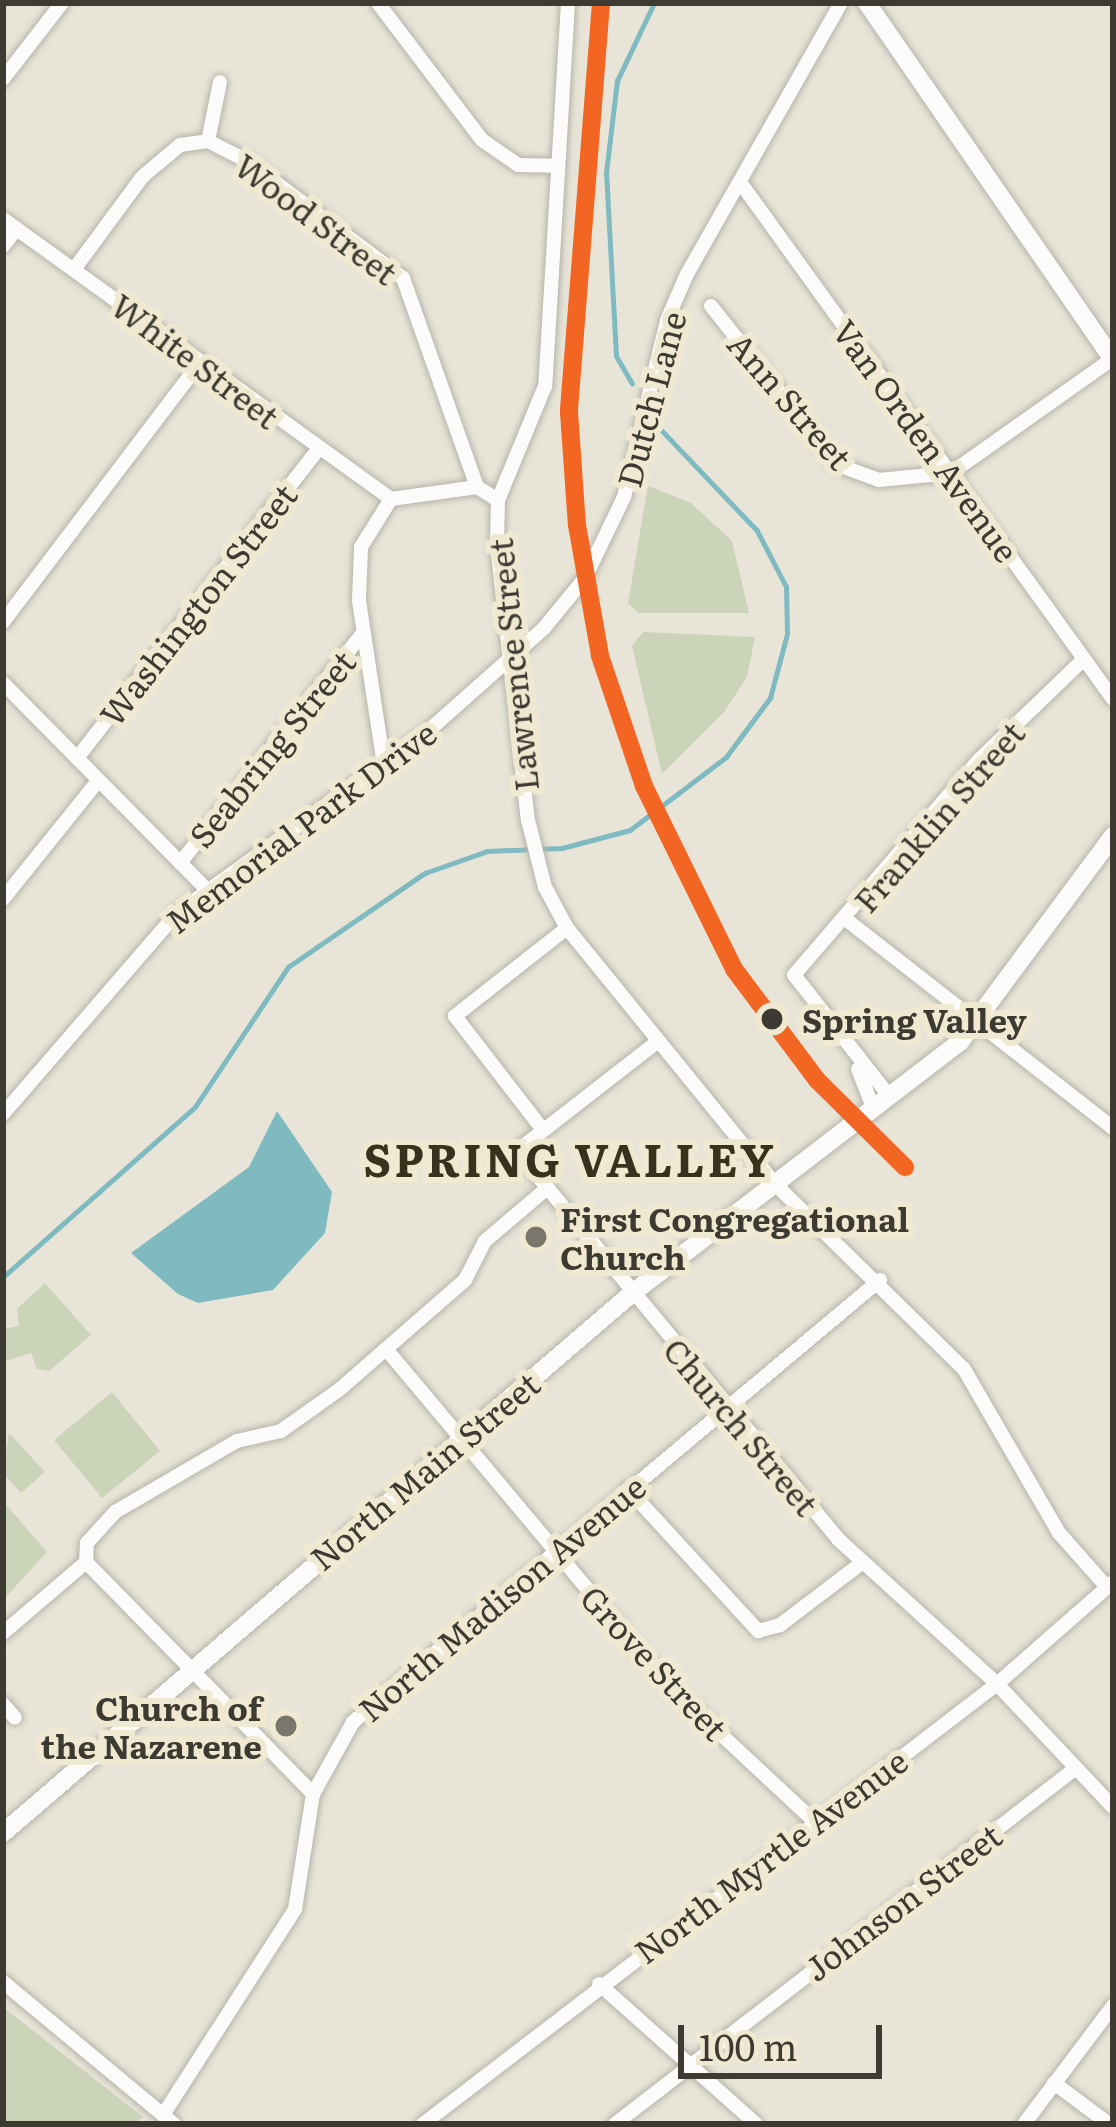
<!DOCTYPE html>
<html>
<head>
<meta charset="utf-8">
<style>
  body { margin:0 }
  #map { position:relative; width:1116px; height:2127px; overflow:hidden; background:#e8e5d8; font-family:Literata,serif }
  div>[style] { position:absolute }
  .green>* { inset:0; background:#cbd3b9 }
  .water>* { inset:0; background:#7fbac1 }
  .stream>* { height:4.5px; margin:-2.25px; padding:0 2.25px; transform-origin:2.25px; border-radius:2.25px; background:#7fbac1 }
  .roads { filter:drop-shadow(0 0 3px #b7b4aa) drop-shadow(0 0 3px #b7b4aa) }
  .minor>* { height:14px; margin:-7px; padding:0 7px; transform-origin:7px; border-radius:7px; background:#fcfbf9 }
  .major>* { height:18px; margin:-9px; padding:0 9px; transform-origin:9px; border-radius:9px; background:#fcfbf9 }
  .rail>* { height:4.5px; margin:-2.25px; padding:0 2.25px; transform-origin:2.25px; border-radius:2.25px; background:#cececa }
  .rail-1>* { height:18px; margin:-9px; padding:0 9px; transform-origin:9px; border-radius:9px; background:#f26522 }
  .dots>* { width:33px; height:33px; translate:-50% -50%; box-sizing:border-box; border:6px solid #efe9d1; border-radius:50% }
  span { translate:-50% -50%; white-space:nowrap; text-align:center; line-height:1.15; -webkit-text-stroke:12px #efe9d1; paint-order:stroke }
  .street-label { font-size:33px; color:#3d3a31 }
  .stop-label { font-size:33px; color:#3d3a31; font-weight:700 }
  .left { translate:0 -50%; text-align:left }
  .poi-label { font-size:33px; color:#3d3a31; font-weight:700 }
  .right { translate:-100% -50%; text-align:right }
  .district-label { font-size:45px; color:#37321e; font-weight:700; letter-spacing:3px }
  .frame { position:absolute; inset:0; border:6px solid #3d3a31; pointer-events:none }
  .scale { position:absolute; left:678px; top:2025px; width:204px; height:54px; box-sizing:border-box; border:6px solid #3d3a31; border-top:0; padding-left:15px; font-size:36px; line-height:42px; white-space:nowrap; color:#3d3a31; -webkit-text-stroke:9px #efe9d1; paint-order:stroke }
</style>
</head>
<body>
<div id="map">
  <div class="green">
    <div style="clip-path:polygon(648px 486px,691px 503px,732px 541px,749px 613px,639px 613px,628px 603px)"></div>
    <div style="clip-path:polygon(643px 632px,755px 637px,747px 677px,724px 712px,662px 774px,632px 646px)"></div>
    <div style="clip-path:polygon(45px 1283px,91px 1335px,49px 1371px,37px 1369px,31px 1353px,3px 1362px,3px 1329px,19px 1326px,17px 1309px)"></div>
    <div style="clip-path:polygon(112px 1392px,160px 1451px,102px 1498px,54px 1440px)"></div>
    <div style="clip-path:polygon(9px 1433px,45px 1472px,21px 1493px,3px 1473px)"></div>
    <div style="clip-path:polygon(3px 1501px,47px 1552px,3px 1600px)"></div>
    <div style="clip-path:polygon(3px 2007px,143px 2117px,135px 2124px,3px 2124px)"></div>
  </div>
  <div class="water">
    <div style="clip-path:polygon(277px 1111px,332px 1192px,325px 1233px,273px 1290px,198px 1303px,178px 1294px,131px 1253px,249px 1167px)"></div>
  </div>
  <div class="stream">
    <div style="left:632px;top:384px;width:32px;rotate:-120deg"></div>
    <div style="left:616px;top:356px;width:183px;rotate:-93.1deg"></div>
    <div style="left:606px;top:173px;width:93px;rotate:-83.2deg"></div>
    <div style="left:617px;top:81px;width:86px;rotate:-64.6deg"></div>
    <div style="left:3px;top:1277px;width:256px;rotate:-41.5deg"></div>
    <div style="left:195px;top:1107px;width:168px;rotate:-56.4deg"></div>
    <div style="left:288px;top:967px;width:166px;rotate:-34.5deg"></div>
    <div style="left:425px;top:873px;width:66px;rotate:-19.5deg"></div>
    <div style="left:487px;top:851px;width:75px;rotate:-2.3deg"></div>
    <div style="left:562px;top:848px;width:70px;rotate:-14.8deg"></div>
    <div style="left:630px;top:830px;width:121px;rotate:-37.2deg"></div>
    <div style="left:726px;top:757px;width:74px;rotate:-53.3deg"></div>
    <div style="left:770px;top:698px;width:66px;rotate:-75.1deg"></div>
    <div style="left:787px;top:634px;width:47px;rotate:-91.2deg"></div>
    <div style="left:786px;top:587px;width:63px;rotate:-117.4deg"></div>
    <div style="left:757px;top:531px;width:142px;rotate:-133.6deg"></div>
  </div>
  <div class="roads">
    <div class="minor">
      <div style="left:378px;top:3px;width:172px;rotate:52.8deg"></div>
      <div style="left:482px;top:140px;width:44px;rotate:34.8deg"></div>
      <div style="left:518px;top:165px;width:39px;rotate:1deg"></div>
      <div style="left:568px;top:3px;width:384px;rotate:93.4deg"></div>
      <div style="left:545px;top:386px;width:123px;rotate:112.4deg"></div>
      <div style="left:498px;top:500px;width:45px;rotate:91.3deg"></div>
      <div style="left:497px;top:545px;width:277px;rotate:83.6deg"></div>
      <div style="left:528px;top:820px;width:69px;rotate:75.8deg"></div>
      <div style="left:545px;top:887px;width:47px;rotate:61.8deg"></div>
      <div style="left:567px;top:928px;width:330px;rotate:50.9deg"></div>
      <div style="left:775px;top:1184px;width:264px;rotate:44.4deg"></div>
      <div style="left:964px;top:1369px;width:190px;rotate:59.9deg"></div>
      <div style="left:1059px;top:1533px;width:71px;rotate:48.4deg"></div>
      <div style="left:3px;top:79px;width:96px;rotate:-52.2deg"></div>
      <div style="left:208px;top:141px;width:60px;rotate:-78.5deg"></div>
      <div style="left:740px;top:182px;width:638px;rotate:54.19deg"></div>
      <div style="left:3px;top:219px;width:478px;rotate:35.8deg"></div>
      <div style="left:3px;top:246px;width:22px;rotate:-51deg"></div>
      <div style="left:75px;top:268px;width:113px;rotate:-53.6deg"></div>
      <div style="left:142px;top:177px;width:50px;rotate:-40.1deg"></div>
      <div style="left:180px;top:145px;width:28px;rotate:-8deg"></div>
      <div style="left:208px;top:141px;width:44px;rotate:27.1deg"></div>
      <div style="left:247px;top:161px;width:195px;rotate:36.9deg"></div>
      <div style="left:403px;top:278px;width:222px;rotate:70.5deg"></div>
      <div style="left:711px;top:306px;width:203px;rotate:51.4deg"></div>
      <div style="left:838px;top:465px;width:44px;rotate:20.1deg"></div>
      <div style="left:879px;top:480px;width:72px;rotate:-5.6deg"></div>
      <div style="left:951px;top:473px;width:197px;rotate:-35.3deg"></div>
      <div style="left:3px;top:622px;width:326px;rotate:-52.8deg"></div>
      <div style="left:3px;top:683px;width:291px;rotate:45.4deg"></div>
      <div style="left:77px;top:758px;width:390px;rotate:-52deg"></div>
      <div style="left:384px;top:766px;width:168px;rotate:-98.6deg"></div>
      <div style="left:359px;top:600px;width:53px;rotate:-87.8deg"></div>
      <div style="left:361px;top:547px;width:57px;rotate:-58deg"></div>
      <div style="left:391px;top:499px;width:87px;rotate:-7.9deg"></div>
      <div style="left:477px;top:487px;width:25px;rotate:32deg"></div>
      <div style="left:180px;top:863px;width:294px;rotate:-51.5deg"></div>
      <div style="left:3px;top:899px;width:151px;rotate:-51.2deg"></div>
      <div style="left:848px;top:921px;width:336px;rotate:38deg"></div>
      <div style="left:657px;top:1042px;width:177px;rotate:142.1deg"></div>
      <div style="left:517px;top:1151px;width:505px;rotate:50.38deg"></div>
      <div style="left:839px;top:1540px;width:214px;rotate:42.3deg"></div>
      <div style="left:997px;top:1684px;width:169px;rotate:46.7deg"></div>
      <div style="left:858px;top:1069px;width:44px;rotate:68.7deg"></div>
      <div style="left:890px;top:1097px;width:155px;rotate:-128.2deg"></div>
      <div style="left:794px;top:975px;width:285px;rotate:-49.3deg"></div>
      <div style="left:980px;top:759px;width:144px;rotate:-43.9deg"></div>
      <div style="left:3px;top:1114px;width:264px;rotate:-49.1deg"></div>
      <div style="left:176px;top:914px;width:310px;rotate:-35.9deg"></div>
      <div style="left:427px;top:732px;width:157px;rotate:-41.6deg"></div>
      <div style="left:544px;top:628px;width:65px;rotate:-50.6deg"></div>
      <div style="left:585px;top:578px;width:90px;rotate:-64.3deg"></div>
      <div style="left:624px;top:497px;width:182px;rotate:-76.3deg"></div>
      <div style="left:667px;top:320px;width:50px;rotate:-66.5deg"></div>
      <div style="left:687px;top:274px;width:312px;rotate:-60.4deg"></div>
      <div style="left:543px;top:1130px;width:144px;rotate:-127.7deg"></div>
      <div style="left:455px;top:1016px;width:142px;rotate:-38.2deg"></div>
      <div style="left:386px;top:1349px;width:436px;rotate:50deg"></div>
      <div style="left:666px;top:1683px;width:202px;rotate:43deg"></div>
      <div style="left:628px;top:1489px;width:193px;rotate:47.5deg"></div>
      <div style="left:758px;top:1631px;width:23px;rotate:-15deg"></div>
      <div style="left:780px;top:1625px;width:104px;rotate:-37.2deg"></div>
      <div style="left:86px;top:1562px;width:19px;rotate:-87deg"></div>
      <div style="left:87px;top:1543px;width:42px;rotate:-47.9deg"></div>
      <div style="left:115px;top:1512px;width:141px;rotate:-30.2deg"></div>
      <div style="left:237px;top:1441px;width:45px;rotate:-12.8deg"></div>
      <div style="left:281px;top:1431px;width:72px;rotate:-35.4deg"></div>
      <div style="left:340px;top:1389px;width:166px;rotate:-41.1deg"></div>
      <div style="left:465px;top:1280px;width:44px;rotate:-62.9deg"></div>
      <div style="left:485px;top:1241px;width:80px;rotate:-40.4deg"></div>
      <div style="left:86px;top:1562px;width:325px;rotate:45.6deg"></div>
      <div style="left:3px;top:1633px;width:109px;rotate:-40.5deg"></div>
      <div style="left:3px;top:1704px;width:18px;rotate:49deg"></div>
      <div style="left:3px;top:1982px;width:222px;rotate:39.7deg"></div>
      <div style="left:599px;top:1984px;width:210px;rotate:41.7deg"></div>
      <div style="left:1054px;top:2083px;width:69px;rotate:36.7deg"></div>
      <div style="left:163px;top:2115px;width:245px;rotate:-57.3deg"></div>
      <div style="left:295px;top:1909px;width:116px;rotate:-81.1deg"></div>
      <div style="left:313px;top:1794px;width:82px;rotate:-60.9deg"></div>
      <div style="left:353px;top:1722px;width:688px;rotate:-39.99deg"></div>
      <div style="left:423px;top:2124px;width:723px;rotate:-37.47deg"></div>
      <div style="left:997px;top:1684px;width:154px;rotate:-41.3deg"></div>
      <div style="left:615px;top:2124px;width:582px;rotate:-37.68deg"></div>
      <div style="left:1024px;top:2124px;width:148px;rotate:-53deg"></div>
    </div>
    <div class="major">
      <div style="left:867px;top:3px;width:434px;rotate:55.4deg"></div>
      <div style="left:3px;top:1833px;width:826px;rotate:-40.63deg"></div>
      <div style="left:630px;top:1295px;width:416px;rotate:-37.5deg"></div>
      <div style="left:960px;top:1042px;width:257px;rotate:-53.4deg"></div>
    </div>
  </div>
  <div class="rail">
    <div style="left:836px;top:1102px;width:95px;rotate:43.3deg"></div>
  </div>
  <div class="rail-1">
    <div style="left:601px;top:3px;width:410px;rotate:94.5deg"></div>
    <div style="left:569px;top:412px;width:113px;rotate:86deg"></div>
    <div style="left:577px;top:525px;width:133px;rotate:80deg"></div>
    <div style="left:600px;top:656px;width:137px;rotate:71.3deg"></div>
    <div style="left:644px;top:786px;width:204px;rotate:63.8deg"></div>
    <div style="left:734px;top:969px;width:139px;rotate:53.2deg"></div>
    <div style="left:817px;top:1080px;width:124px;rotate:44.7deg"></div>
  </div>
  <div class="dots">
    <div style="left:772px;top:1019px;background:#3d3a31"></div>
    <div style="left:536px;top:1237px;background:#79766b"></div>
    <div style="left:286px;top:1726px;background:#79766b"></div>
  </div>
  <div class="street-label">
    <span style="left:317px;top:218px;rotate:37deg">Wood Street</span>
    <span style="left:196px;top:360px;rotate:37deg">White Street</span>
    <span style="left:650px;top:399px;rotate:-75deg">Dutch Lane</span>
    <span style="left:791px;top:400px;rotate:49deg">Ann Street</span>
    <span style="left:927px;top:440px;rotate:54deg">Van Orden Avenue</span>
    <span style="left:197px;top:604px;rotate:-52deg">Washington Street</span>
    <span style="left:512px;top:665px;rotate:-96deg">Lawrence Street</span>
    <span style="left:271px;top:748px;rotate:-51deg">Seabring Street</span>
    <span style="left:938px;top:816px;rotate:-49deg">Franklin Street</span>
    <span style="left:300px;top:826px;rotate:-37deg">Memorial Park Drive</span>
    <span style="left:742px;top:1426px;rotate:50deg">Church Street</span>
    <span style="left:424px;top:1470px;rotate:-40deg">North Main Street</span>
    <span style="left:501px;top:1597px;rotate:-40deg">North Madison Avenue</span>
    <span style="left:655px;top:1662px;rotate:47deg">Grove Street</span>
    <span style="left:770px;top:1855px;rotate:-37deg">North Myrtle Avenue</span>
    <span style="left:902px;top:1901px;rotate:-37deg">Johnson Street</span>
  </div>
  <div class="stop-label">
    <span class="left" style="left:802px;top:1019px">Spring Valley</span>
  </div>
  <div class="poi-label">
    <span class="left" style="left:560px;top:1237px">First Congregational<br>Church</span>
    <span class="right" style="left:262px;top:1726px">Church of<br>the Nazarene</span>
  </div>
  <div class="district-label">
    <span style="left:570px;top:1158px">SPRING VALLEY</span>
  </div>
  <div class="frame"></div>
  <div class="scale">100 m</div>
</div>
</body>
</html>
